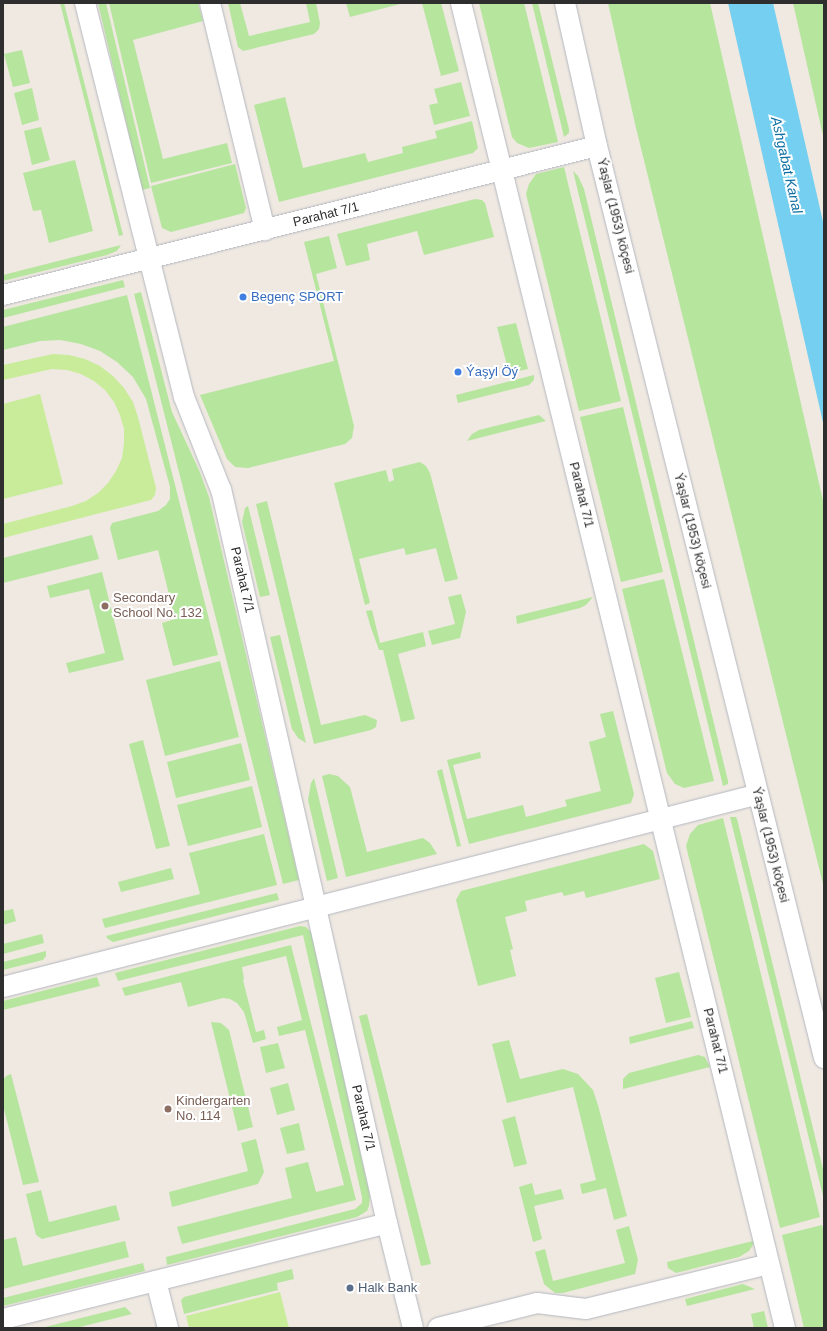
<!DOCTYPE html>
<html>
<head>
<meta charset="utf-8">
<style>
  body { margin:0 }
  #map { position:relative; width:827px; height:1331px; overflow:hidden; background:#efe9e1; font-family:Arial,sans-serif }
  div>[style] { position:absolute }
  .green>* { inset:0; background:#b6e59e }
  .pitch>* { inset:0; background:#c9ec9a }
  .water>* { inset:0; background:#75cff0 }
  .roads { filter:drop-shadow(0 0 1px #b4b7c1) drop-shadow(0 0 1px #b4b7c1) }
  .minor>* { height:20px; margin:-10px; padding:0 10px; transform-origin:10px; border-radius:10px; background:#fff }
  .dots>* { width:11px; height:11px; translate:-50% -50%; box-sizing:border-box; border:2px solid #fff; border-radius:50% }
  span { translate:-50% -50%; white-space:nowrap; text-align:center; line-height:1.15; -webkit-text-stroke:4px #fff; paint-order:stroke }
  .street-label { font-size:13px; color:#2e2e2e }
  .shop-label { font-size:13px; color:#366cbe }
  .left { translate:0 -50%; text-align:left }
  .education-label { font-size:13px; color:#785e54 }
  .service-label { font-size:13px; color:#4e5e75 }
  .water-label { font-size:14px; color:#0d6fa3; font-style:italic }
  .frame { position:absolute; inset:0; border:4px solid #2e2e2e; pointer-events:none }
</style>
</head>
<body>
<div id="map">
  <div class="green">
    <div style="clip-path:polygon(60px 3px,64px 3px,123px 235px,119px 236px)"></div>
    <div style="clip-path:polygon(98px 3px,106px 3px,150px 188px,142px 190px)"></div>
    <div style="clip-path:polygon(109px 3px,198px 3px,203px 21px,133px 40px,163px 159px,227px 143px,232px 163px,151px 183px)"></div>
    <div style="clip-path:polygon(228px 3px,240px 3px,249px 36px,310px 22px,306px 3px,316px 3px,320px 23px,319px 29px,314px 34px,243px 51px,238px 47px)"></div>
    <div style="clip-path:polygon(346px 3px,404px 3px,350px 17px)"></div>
    <div style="clip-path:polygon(422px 3px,441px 3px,459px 71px,441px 76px)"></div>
    <div style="clip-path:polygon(479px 3px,524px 3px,558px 142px,529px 148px,517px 143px,512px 137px)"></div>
    <div style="clip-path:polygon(532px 3px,538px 3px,569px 129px,569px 133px,564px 137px)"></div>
    <div style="clip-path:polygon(608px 3px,710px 3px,824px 505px,824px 888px,636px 128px)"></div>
    <div style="clip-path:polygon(793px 3px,824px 3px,824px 140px)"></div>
    <div style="clip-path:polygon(22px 50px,30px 83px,13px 87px,4px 54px)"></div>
    <div style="clip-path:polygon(461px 82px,470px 116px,434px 125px,429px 105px,438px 103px,434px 89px)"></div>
    <div style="clip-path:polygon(32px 88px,39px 120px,22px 125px,14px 93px)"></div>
    <div style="clip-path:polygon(285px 97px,303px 168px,365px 153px,368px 162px,403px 153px,402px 147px,437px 138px,435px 131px,472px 121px,478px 148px,473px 153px,279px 202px,254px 105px)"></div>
    <div style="clip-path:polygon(41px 127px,50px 160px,32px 165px,24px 131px)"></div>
    <div style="clip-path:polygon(75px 160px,93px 231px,49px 243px,41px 210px,33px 211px,23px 173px)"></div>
    <div style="clip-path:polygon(235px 164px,246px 208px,244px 213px,171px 232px,162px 228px,151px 186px)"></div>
    <div style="clip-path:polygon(564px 167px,621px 401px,579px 411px,526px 194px,529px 184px,536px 174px)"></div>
    <div style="clip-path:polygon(573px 171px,578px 176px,584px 189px,728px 781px,728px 784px,723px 786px)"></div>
    <div style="clip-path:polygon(475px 199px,482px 200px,485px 203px,494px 237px,424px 255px,417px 231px,367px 244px,370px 260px,346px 266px,337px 234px)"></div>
    <div style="clip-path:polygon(329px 236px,337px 268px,316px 274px,354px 426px,352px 438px,345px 444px,248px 468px,235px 467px,227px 459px,200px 395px,334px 361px,304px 242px)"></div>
    <div style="clip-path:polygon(121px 245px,117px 251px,107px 255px,3px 281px,3px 275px)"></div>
    <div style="clip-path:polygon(123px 280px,125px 287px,3px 318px,3px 310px)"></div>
    <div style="clip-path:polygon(141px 292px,172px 412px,199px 470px,209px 497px,299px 880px,283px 884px,134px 294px)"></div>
    <div style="clip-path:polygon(127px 295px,218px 655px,173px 666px,162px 623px,175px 619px,158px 550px,118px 560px,110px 528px,112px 523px,158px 511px,166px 505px,170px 499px,170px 487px,146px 399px,133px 377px,117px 362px,100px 351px,81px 344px,60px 340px,40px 341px,3px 350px,3px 327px)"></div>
    <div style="clip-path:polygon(516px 323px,528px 369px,509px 373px,497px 327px)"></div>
    <div style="clip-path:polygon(534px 375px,534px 380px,529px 385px,458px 403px,456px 395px)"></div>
    <div style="clip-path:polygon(623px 407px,663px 572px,621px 582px,580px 417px)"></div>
    <div style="clip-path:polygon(539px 415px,546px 421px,467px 441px,472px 434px,479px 430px)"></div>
    <div style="clip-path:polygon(420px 462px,426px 466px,430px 473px,458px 579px,445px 582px,436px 548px,406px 555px,404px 548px,359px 559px,370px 603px,365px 605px,334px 483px,386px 470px,389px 482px,394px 480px,392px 469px)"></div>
    <div style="clip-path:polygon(267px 501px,321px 725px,365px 715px,377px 720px,376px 727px,371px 730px,314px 744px,256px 504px)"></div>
    <div style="clip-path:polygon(248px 506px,270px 595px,260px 597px,242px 522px,245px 508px)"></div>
    <div style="clip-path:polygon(92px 535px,99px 559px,3px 583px,3px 558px)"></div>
    <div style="clip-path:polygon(102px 572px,124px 660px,69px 673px,66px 663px,105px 653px,89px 589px,50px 598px,47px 586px)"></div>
    <div style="clip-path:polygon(664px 579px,714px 781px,684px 788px,675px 784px,667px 773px,622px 589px)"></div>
    <div style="clip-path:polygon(461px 594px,466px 612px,460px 638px,432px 645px,428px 631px,455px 624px,448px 597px)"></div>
    <div style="clip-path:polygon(593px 597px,586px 605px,580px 608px,517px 624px,516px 616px)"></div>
    <div style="clip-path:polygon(372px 610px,380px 643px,423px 632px,426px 646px,398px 654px,415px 719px,401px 722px,383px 650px,379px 650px,371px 628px,366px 611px)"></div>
    <div style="clip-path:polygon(280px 635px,306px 743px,298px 738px,292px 729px,270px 637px)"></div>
    <div style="clip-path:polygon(220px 661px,239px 737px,165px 756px,146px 680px)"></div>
    <div style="clip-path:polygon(613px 711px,634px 794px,631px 803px,469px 844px,447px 760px,480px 752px,481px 758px,453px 765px,467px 819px,523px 805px,526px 817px,567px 806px,565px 800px,601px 791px,589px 742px,606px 737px,600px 714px)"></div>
    <div style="clip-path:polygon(143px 740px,170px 846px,156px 849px,129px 744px)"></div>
    <div style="clip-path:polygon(241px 743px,250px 780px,176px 798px,167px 762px)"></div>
    <div style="clip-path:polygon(442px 769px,461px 846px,457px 847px,437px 771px)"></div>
    <div style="clip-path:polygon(329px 774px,338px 776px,350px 787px,367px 852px,423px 838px,430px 843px,437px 854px,346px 877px,322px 776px)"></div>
    <div style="clip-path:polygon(314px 778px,338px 878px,327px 881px,308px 800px,311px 783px)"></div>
    <div style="clip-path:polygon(252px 786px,262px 827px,188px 846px,177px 805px)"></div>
    <div style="clip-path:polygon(730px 817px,736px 817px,737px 819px,824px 1173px,824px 1200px)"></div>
    <div style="clip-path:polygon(723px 818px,820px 1217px,780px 1228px,686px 846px,690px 834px,698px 825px)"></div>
    <div style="clip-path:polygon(264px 834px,277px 885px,105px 928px,102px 919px,200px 894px,189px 853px)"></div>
    <div style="clip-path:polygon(644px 844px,653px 851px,660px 879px,586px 898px,584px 891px,564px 896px,562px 892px,525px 901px,527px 911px,505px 917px,513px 949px,510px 950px,516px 976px,478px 986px,456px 900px,461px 891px)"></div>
    <div style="clip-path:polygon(171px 868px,174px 879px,121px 892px,118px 882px)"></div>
    <div style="clip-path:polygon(277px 893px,279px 900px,113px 942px,108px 939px,106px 936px)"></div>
    <div style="clip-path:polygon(13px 909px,16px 921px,3px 925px,3px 911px)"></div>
    <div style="clip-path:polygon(300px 926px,306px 927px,311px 932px,370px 1196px,369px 1206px,367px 1211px,357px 1217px,167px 1265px,166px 1257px,355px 1209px,362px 1203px,362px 1197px,303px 935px,118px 981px,115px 973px)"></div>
    <div style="clip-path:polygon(42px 934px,44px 943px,3px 954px,3px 944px)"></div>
    <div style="clip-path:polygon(291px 945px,356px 1200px,182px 1244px,177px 1227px,292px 1198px,285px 1168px,308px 1162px,316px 1192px,344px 1185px,305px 1030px,279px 1036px,277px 1027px,302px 1020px,286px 956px,242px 967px,244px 979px,243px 980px,256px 1032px,264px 1030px,266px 1039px,253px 1043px,244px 1012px,237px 1003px,230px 999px,223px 998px,188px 1007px,181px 982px,125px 996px,122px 988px)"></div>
    <div style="clip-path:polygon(46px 951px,46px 956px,43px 960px,3px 970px,3px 962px)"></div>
    <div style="clip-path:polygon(679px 972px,691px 1017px,666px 1023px,655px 978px)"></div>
    <div style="clip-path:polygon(97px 977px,100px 986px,3px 1010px,3px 1001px)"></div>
    <div style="clip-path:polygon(367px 1014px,431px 1264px,421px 1266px,359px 1016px)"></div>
    <div style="clip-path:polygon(692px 1021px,694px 1028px,630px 1044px,629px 1037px)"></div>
    <div style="clip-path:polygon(211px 1022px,221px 1023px,229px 1030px,253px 1127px,238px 1131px)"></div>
    <div style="clip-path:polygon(509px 1040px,520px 1079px,563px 1069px,578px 1074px,593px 1090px,598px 1105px,627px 1216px,614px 1220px,606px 1188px,582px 1194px,580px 1184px,596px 1180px,573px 1087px,507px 1103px,492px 1044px)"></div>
    <div style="clip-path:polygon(278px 1043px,285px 1068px,266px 1073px,260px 1047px)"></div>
    <div style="clip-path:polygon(698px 1055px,705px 1057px,710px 1067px,623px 1089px,623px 1079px,629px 1073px)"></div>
    <div style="clip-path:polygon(11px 1074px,39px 1182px,23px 1185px,3px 1105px,3px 1080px,6px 1076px)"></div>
    <div style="clip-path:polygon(288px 1083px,295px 1110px,277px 1115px,270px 1088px)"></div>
    <div style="clip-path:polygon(515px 1116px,527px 1164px,514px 1167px,502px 1120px)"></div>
    <div style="clip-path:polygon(299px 1123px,305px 1150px,287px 1154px,280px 1128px)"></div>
    <div style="clip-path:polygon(256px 1139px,264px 1172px,258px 1184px,172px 1207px,169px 1192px,248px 1171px,241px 1143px)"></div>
    <div style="clip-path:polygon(532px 1183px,535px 1195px,561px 1189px,564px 1199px,534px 1206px,542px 1239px,533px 1242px,519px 1187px)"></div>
    <div style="clip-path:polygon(41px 1190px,49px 1222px,116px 1205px,120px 1220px,42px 1239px,36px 1235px,26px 1194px)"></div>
    <div style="clip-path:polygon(822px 1225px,824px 1232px,824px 1328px,804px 1328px,782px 1235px)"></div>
    <div style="clip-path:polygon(629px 1226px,638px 1260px,635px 1274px,563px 1293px,555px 1293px,544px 1284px,535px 1252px,545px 1249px,553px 1281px,625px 1263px,616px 1230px)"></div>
    <div style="clip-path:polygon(16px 1237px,23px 1266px,125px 1241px,129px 1257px,3px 1289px,3px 1240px)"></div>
    <div style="clip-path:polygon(753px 1241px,753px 1245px,749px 1251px,739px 1257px,676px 1273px,668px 1268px,667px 1262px)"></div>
    <div style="clip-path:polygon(143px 1263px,145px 1271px,3px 1306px,3px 1298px)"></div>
    <div style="clip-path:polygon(292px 1269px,294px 1279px,277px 1283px,278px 1290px,184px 1314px,181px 1300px,184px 1297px)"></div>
    <div style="clip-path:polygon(743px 1284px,755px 1289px,687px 1306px,685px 1299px)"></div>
    <div style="clip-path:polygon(125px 1307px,132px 1314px,76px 1328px,41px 1328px)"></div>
    <div style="clip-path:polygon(764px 1311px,768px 1328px,754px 1328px,751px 1314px)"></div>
  </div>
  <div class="pitch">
    <div style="clip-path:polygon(53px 354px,69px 355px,85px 359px,100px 366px,113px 376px,124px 388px,133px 402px,138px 417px,156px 488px,155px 495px,151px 500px,3px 538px,3px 524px,72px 506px,86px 501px,98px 493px,108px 483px,116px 471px,122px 458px,124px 443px,124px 429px,120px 415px,114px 402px,105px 390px,94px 381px,81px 374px,67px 370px,52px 369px,3px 380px,3px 365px)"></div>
    <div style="clip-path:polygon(40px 394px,63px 484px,3px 499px,3px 404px)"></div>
    <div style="clip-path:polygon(280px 1292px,289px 1328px,189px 1328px,186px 1316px)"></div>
  </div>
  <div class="water">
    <div style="clip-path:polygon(728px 3px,773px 3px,824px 226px,824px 427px)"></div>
  </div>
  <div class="roads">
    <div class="minor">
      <div style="left:210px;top:3px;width:234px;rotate:76.4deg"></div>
      <div style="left:461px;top:3px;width:1364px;rotate:76.26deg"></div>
      <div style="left:565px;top:3px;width:147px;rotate:77.4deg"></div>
      <div style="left:597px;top:146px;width:940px;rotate:76.02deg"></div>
      <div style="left:3px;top:295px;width:612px;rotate:-14.08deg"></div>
      <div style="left:3px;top:987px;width:323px;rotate:-14.3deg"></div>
      <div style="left:316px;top:907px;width:428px;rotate:-102.8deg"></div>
      <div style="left:221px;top:490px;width:100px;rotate:-111.7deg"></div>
      <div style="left:184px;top:397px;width:406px;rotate:-104.1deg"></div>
      <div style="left:156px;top:1281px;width:49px;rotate:75.7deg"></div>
      <div style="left:3px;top:1319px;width:396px;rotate:-14deg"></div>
      <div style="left:413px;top:1328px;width:108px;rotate:-103.9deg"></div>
      <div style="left:387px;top:1223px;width:324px;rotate:-102.7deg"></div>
      <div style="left:316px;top:907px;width:456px;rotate:-14.3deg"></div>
      <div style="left:438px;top:1328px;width:102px;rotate:-14.2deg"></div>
      <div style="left:537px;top:1303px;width:49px;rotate:7deg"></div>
      <div style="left:586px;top:1309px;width:188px;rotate:-13.8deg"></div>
    </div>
  </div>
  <div class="dots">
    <div style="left:243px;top:297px;background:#3f7fe0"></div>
    <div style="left:458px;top:372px;background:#3f7fe0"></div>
    <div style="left:105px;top:606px;background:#8d6e63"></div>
    <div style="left:168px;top:1109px;background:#8d6e63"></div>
    <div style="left:350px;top:1288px;background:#5c6f8a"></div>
  </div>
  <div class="street-label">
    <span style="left:326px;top:215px;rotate:-14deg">Parahat 7/1</span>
    <span style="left:615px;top:216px;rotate:76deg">Ýaşlar (1953) köçesi</span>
    <span style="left:581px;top:495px;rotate:76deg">Parahat 7/1</span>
    <span style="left:692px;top:531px;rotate:76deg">Ýaşlar (1953) köçesi</span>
    <span style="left:242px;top:580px;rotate:77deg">Parahat 7/1</span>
    <span style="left:770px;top:845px;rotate:76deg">Ýaşlar (1953) köçesi</span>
    <span style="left:715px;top:1041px;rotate:76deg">Parahat 7/1</span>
    <span style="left:363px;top:1118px;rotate:77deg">Parahat 7/1</span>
  </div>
  <div class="shop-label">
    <span class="left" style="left:251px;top:297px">Begenç SPORT</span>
    <span class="left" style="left:466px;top:372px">Ýaşyl Öý</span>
  </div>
  <div class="education-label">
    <span class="left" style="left:113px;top:606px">Secondary<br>School No. 132</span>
    <span class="left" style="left:176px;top:1109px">Kindergarten<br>No. 114</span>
  </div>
  <div class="service-label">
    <span class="left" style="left:358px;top:1288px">Halk Bank</span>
  </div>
  <div class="water-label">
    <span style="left:787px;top:165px;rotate:77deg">Ashgabat Kanal</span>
  </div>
  <div class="frame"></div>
</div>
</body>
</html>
